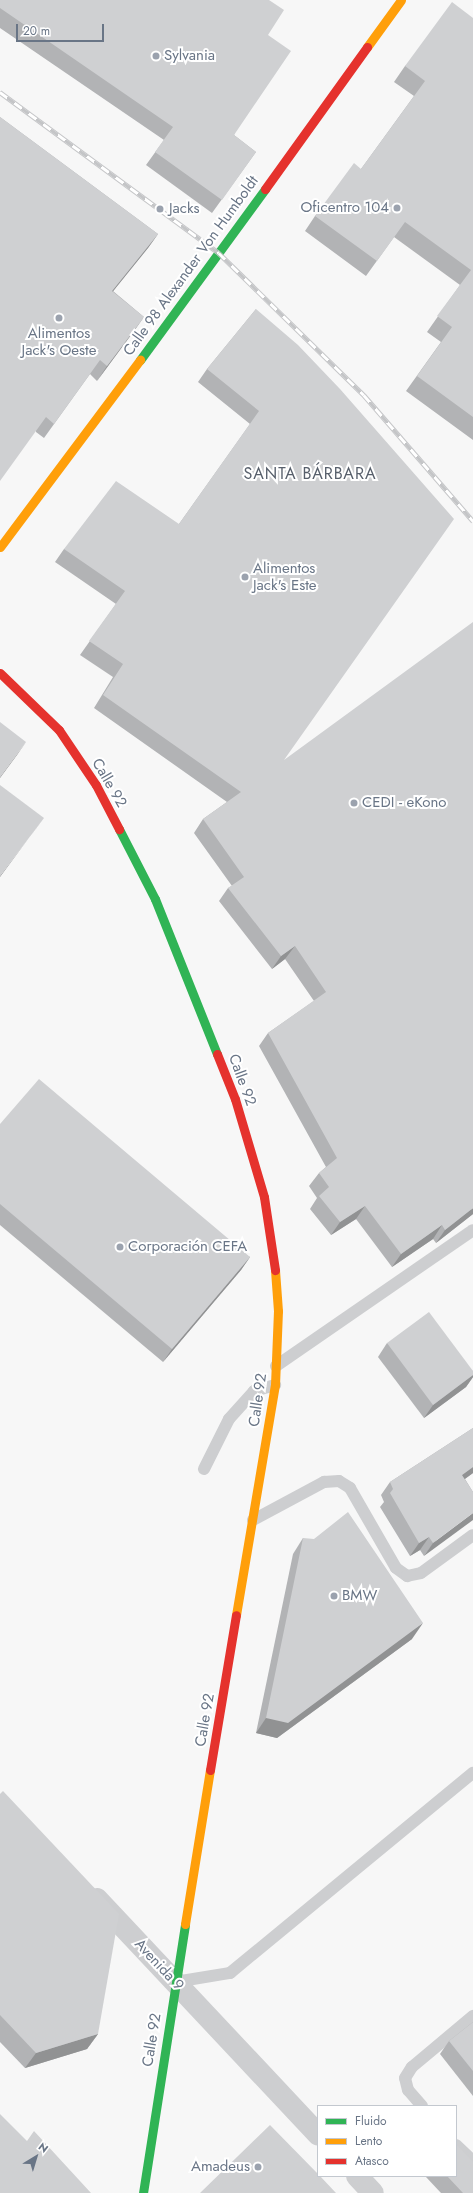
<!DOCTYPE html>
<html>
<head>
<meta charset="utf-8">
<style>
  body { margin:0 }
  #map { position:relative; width:473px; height:2193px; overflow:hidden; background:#f7f7f7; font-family:Jost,sans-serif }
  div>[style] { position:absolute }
  .lane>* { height:12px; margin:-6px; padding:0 6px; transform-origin:6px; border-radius:6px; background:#cdced0 }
  .street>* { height:22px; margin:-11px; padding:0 11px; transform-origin:11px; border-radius:11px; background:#cdced0 }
  .fast>* { height:9px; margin:-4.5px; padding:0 4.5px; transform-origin:4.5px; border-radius:4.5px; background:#30b455 }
  .slow>* { height:9px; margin:-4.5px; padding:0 4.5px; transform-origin:4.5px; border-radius:4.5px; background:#ff9f0a }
  .jam>* { height:9px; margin:-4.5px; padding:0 4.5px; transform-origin:4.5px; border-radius:4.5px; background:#e5322d }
  .rail>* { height:4.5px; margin-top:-2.25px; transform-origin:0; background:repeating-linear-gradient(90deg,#fff 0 9px,#c4c5c7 0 18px); box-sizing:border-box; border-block:1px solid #c4c5c7 }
  .wall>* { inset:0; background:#b2b3b5 }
  .shaded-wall>* { inset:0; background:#919293 }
  .building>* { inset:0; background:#cfd0d2 }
  .dots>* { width:11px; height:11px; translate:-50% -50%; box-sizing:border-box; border:2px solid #fff; border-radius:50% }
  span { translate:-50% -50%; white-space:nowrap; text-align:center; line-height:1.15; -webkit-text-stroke:4px #fff; paint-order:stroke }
  .poi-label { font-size:15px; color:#697586 }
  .left { translate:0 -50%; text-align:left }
  .right { translate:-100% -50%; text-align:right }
  .street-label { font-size:15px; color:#697586 }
  .neighbourhood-label { font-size:16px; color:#575f6b; letter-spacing:1px }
  .legend { position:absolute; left:317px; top:2105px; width:140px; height:72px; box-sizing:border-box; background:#fff; border:1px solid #c3c8cf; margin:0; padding:5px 7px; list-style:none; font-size:12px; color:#697586 }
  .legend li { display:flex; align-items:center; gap:8px; height:20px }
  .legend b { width:20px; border:1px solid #c3c8cf }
  .north { position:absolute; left:16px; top:2137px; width:40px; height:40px; -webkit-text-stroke:3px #fff; paint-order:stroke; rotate:38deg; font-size:11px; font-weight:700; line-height:16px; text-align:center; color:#697586 }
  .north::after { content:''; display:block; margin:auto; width:14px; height:18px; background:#697586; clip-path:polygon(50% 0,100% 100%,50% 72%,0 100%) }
  .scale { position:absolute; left:16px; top:24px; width:88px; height:18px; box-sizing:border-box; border:2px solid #697586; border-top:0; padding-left:5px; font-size:12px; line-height:14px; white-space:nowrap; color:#697586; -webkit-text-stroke:3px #fff; paint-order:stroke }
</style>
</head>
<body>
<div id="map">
  <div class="lane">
    <div style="left:276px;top:1366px;width:239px;rotate:-34.6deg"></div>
    <div style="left:204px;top:1469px;width:56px;rotate:-63.4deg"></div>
    <div style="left:229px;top:1419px;width:38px;rotate:-48deg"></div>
    <div style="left:254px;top:1391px;width:22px;rotate:-16deg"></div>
    <div style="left:253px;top:1520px;width:81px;rotate:-28.2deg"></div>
    <div style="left:324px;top:1482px;width:15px;rotate:-4deg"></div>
    <div style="left:339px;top:1481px;width:13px;rotate:32deg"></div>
    <div style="left:350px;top:1488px;width:92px;rotate:60.1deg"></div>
    <div style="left:396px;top:1568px;width:14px;rotate:36deg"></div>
    <div style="left:407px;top:1576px;width:14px;rotate:-12deg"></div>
    <div style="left:421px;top:1573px;width:64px;rotate:-36.2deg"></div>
    <div style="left:175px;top:1982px;width:56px;rotate:-9.3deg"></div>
    <div style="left:230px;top:1973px;width:315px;rotate:-39.5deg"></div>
    <div style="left:422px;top:2106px;width:21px;rotate:-131deg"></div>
    <div style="left:408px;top:2090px;width:12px;rotate:-104deg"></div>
    <div style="left:405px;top:2078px;width:13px;rotate:-58deg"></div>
    <div style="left:412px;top:2067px;width:80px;rotate:-39.9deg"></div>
    <div style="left:456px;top:2145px;width:23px;rotate:43deg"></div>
  </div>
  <div class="street">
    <div style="left:97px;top:1899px;width:323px;rotate:46.8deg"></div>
    <div style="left:357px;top:2176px;width:23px;rotate:47deg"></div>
  </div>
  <div class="fast">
    <div style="left:140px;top:360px;width:212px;rotate:-53.8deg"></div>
    <div style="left:119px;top:829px;width:79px;rotate:62.8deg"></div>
    <div style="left:155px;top:899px;width:167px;rotate:68.2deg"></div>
    <div style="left:143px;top:2193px;width:272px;rotate:-81.1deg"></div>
  </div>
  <div class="slow">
    <div style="left:367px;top:47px;width:58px;rotate:-54.1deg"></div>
    <div style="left:0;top:547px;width:234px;rotate:-53.2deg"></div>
    <div style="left:236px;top:1615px;width:233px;rotate:-80.4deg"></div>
    <div style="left:275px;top:1385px;width:74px;rotate:-87.7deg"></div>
    <div style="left:278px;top:1311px;width:41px;rotate:-94.2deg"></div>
    <div style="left:185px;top:1924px;width:156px;rotate:-80.8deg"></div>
  </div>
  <div class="jam">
    <div style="left:265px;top:189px;width:175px;rotate:-54.3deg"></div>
    <div style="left:0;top:673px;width:82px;rotate:44deg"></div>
    <div style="left:59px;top:730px;width:66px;rotate:56.1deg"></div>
    <div style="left:96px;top:785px;width:50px;rotate:62.4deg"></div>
    <div style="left:217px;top:1054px;width:48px;rotate:68.2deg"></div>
    <div style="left:235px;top:1099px;width:102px;rotate:73.5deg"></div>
    <div style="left:264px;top:1197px;width:74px;rotate:81.4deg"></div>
    <div style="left:210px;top:1770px;width:157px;rotate:-80.5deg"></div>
  </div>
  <div class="rail">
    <div style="left:0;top:92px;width:272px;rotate:36.3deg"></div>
    <div style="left:219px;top:253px;width:203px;rotate:44.4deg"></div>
    <div style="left:364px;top:395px;width:167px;rotate:49.1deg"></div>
  </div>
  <div class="wall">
    <div style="clip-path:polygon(0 0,268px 35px,234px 135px,256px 152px,212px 213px,146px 165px,164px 140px,0 28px)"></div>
    <div style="clip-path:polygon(473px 18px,473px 440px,406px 391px,441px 342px,427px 332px,460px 285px,394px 237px,366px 276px,305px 231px,315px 216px,361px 169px,414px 96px,394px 82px,405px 66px)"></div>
    <div style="clip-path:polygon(0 117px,158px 234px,148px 248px,113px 291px,144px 317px,97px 381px,90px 374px,44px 438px,36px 432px)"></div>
    <div style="clip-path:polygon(256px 309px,284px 760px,473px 1214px,436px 1243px,433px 1239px,392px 1267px,356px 1219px,331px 1235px,310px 1209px,317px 1198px,309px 1186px,319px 1173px,326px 1167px,259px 1046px,268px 1033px,314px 1001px,285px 959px,272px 969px,219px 901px,228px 888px,232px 886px,194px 833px,203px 819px,227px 802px,94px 708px,113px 677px,80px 655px,116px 604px,55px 562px,64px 549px,179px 524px,250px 424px,198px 382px,207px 369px)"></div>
    <div style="clip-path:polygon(0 1124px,250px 1257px,241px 1270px,163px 1362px,0 1225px)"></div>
    <div style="clip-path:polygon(387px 1343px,473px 1371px,473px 1377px,466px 1387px,424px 1418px,378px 1357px)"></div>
    <div style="clip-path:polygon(473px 1428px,473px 1473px,465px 1479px,473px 1492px,424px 1556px,420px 1550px,410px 1556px,380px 1507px,384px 1502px,381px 1495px,390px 1482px)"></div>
    <div style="clip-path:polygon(303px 1538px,412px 1639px,277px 1738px,256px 1733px,293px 1554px)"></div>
    <div style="clip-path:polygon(0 1794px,98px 2034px,87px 2049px,25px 2068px,0 2042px)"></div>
    <div style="clip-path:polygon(473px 2022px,473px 2096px,440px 2054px,449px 2041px)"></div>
    <div style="clip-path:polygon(427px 2176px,456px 2176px,473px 2193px,441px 2193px,426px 2177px)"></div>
  </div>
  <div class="shaded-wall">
    <div style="clip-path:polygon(158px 234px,148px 248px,102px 305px,112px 291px)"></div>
    <div style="clip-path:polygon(144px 317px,134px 331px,97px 381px,107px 366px)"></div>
    <div style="clip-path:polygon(26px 742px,17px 755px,0 778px,0 777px)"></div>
    <div style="clip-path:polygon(44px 818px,34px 831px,0 877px,0 876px)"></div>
    <div style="clip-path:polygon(295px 946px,285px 959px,272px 969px,281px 956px)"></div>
    <div style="clip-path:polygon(365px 1206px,356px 1219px,331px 1235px,340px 1222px)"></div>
    <div style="clip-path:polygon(473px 1208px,473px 1214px,436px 1243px,445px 1230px)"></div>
    <div style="clip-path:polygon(442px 1225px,433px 1239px,392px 1267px,401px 1254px)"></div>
    <div style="clip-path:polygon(250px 1257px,241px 1270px,163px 1362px,172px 1349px)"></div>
    <div style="clip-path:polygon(473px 1375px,473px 1377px,466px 1387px,424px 1418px,433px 1405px)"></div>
    <div style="clip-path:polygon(473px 1467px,473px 1473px,452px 1488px,462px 1475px)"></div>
    <div style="clip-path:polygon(473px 1513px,473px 1520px,424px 1556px,433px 1543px)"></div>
    <div style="clip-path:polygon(429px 1537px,420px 1550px,410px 1556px,419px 1543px)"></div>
    <div style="clip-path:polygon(423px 1623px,412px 1639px,277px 1738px,256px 1733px,266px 1718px)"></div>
    <div style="clip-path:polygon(98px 2034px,87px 2049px,25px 2068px,36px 2053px)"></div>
  </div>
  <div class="building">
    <div style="clip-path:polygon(0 0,269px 0,284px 10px,268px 35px,291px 51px,234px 135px,256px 152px,222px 200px,155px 152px,173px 127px,0 8px)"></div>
    <div style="clip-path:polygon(452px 2px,473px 18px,473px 417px,417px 376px,452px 327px,437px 316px,471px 270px,405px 222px,377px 261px,315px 216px,354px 163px,361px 169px,425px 81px,405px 66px)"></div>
    <div style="clip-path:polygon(0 117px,158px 234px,112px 291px,144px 317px,107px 366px,100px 360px,54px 424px,46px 417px,0 481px)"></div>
    <div style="clip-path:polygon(256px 309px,298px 345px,340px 389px,454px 519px,284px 760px,473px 622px,473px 1208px,445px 1230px,442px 1225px,401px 1254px,365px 1206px,340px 1222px,319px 1196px,329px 1187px,319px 1173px,337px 1158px,268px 1033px,326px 992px,295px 946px,281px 956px,228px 888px,244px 877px,203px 819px,241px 792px,103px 695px,123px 664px,89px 641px,125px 591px,64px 549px,116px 481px,179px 524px,259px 411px,207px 369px)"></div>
    <div style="clip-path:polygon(0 722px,26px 742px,0 777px)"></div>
    <div style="clip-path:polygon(0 785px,44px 818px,0 876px)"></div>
    <div style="clip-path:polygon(39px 1079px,250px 1257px,172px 1349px,0 1204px,0 1124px)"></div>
    <div style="clip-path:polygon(429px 1312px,473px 1371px,473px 1375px,433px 1405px,387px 1343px)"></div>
    <div style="clip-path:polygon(473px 1428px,473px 1467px,462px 1475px,473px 1492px,473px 1513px,433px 1543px,429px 1537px,419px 1543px,390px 1493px,393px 1489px,390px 1482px)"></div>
    <div style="clip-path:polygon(348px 1512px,423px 1623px,288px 1723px,266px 1718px,303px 1538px,314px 1539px)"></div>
    <div style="clip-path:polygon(3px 1791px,119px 1914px,98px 2034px,36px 2053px,0 2015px,0 1794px)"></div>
    <div style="clip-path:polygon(473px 2022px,473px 2071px,449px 2041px)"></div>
    <div style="clip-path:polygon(0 2114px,27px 2141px,34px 2131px,91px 2193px,0 2193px)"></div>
    <div style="clip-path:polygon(270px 2125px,318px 2174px,318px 2176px,320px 2176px,336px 2193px,200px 2193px)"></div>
    <div style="clip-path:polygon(456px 2144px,473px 2162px,473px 2193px,463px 2193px,447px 2176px,456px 2176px)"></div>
  </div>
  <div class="dots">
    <div style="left:156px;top:56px;background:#9ba2ae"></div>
    <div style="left:397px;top:208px;background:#9ba2ae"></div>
    <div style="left:160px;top:209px;background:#9ba2ae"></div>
    <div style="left:59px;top:318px;background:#9ba2ae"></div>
    <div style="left:245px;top:577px;background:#9ba2ae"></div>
    <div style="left:354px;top:803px;background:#9ba2ae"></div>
    <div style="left:120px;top:1247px;background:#9ba2ae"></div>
    <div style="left:334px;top:1596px;background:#9ba2ae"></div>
    <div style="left:258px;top:2167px;background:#9ba2ae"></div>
  </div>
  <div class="poi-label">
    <span class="left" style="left:164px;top:56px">Sylvania</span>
    <span class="right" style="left:389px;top:208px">Oficentro 104</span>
    <span class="left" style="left:169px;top:209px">Jacks</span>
    <span style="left:59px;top:342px">Alimentos<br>Jack's Oeste</span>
    <span class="left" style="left:253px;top:577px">Alimentos<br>Jack's Este</span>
    <span class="left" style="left:362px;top:803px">CEDI - eKono</span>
    <span class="left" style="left:128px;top:1247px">Corporación CEFA</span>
    <span class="left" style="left:342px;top:1596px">BMW</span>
    <span class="right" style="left:250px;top:2167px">Amadeus</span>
  </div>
  <div class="street-label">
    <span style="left:191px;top:266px;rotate:-54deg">Calle 98 Alexander Von Humboldt</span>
    <span style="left:109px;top:783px;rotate:60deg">Calle 92</span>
    <span style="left:242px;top:1080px;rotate:70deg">Calle 92</span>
    <span style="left:258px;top:1400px;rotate:-82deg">Calle 92</span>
    <span style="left:205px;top:1720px;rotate:-80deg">Calle 92</span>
    <span style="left:159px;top:1965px;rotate:47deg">Avenida 9</span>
    <span style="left:152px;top:2040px;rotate:-81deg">Calle 92</span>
  </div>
  <div class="neighbourhood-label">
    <span style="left:310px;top:474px">SANTA BÁRBARA</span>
  </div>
  <ul class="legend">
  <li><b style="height:5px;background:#30b455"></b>Fluido</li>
  <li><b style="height:5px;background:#ff9f0a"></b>Lento</li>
  <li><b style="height:5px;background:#e5322d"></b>Atasco</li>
  </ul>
  <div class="north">N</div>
  <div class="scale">20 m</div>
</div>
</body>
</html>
